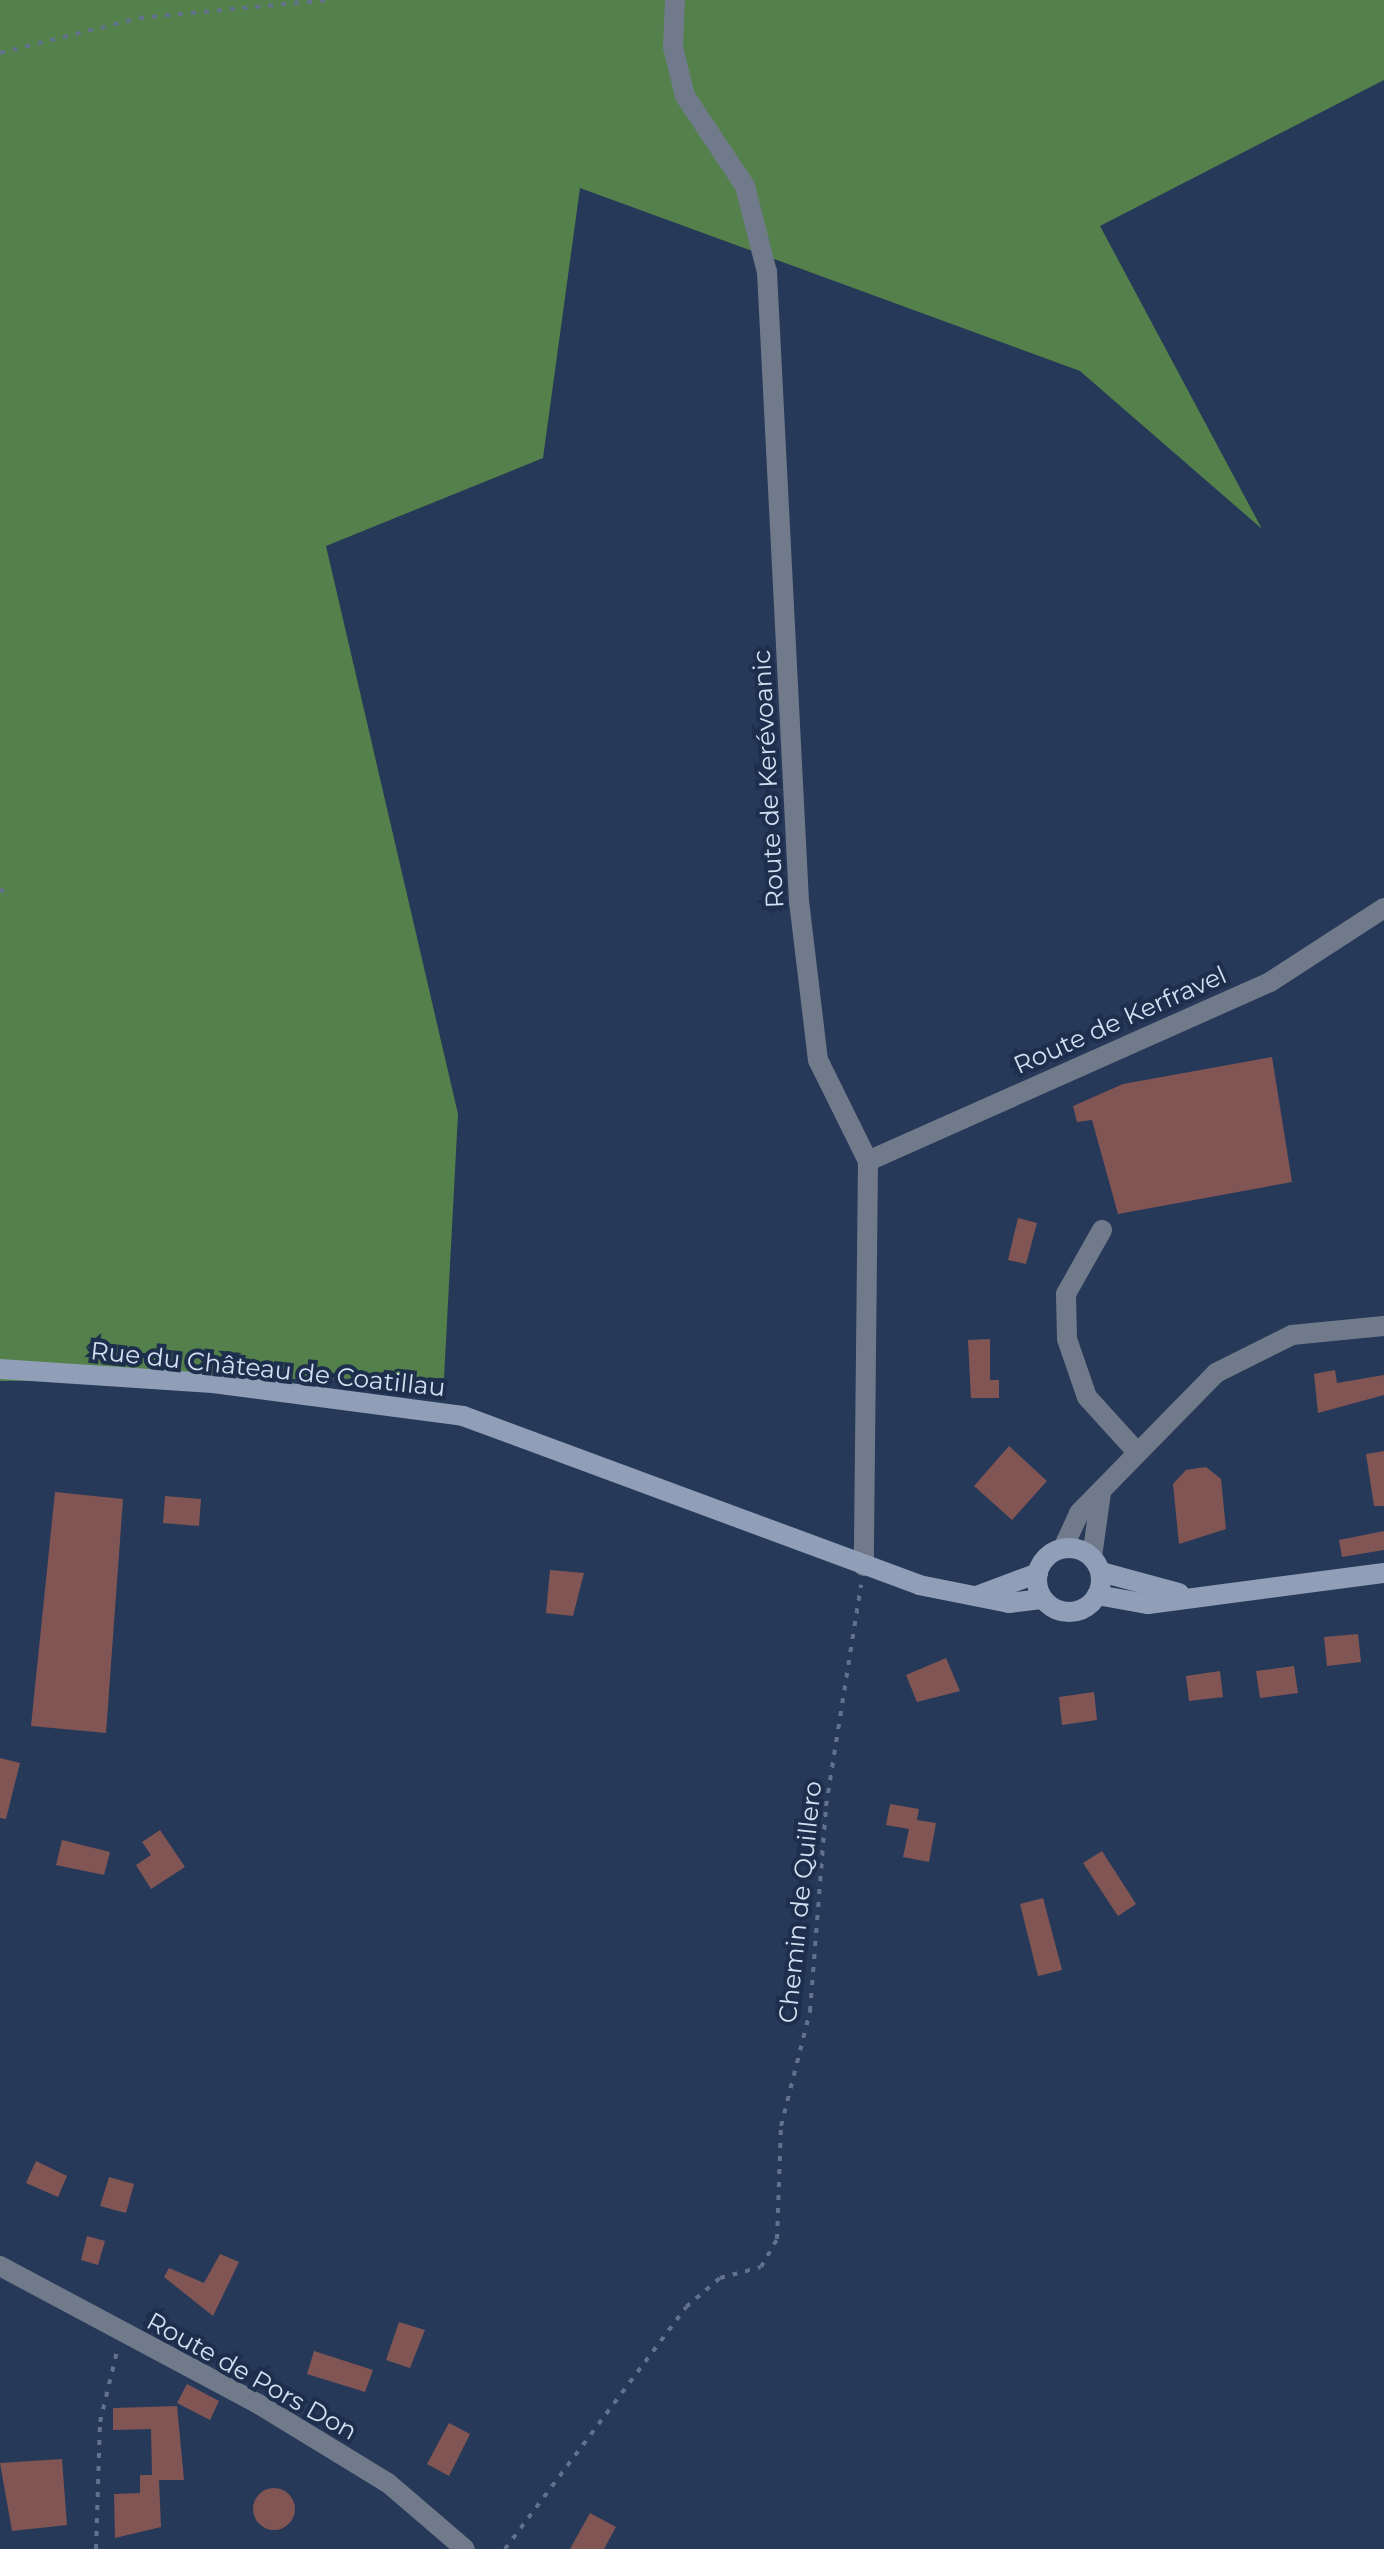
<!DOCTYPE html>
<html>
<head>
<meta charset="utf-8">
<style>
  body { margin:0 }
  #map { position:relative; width:1384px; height:2549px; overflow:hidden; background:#273958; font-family:Montserrat,sans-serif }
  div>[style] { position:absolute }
  .forest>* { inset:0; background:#53804b }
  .building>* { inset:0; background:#815554 }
  .round { border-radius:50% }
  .path>* { height:4px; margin-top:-2px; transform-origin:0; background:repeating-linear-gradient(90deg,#62728d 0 5px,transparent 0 13px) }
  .minor>* { height:20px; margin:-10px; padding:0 10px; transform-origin:10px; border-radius:10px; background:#717a8a }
  .tertiary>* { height:20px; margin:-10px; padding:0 10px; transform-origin:10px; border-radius:10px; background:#717a8a }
  .secondary>* { height:20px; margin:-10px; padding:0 10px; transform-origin:10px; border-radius:10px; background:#909fb7 }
  .secondary>.ring { margin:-10px; padding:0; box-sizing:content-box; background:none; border:20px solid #909fb7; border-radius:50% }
  span { translate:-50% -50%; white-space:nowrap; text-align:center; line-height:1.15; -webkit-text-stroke:8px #1d2f4c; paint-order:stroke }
  .street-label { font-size:25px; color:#d3dff2 }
</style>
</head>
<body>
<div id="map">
  <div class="forest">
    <div style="clip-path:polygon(0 0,1384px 0,1384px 80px,1100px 226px,1262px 529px,1080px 371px,580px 188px,543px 458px,326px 546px,458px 1114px,444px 1378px,0 1381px)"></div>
  </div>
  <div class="building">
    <div style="clip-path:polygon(1272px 1057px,1292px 1182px,1118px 1214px,1092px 1120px,1077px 1122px,1073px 1106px,1123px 1084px)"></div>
    <div style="clip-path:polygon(1018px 1218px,1037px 1223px,1026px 1264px,1008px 1260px)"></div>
    <div style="clip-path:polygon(990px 1339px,990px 1380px,999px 1380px,999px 1398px,971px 1398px,968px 1340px)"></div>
    <div style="clip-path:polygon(1335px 1370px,1337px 1383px,1384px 1375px,1384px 1395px,1318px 1413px,1314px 1374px)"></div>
    <div style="clip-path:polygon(1009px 1446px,1047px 1481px,1012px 1520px,974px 1486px)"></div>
    <div style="clip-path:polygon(1384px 1451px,1384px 1506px,1374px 1506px,1366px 1454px)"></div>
    <div style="clip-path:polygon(1206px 1467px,1221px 1479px,1226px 1529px,1179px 1544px,1173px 1484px,1186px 1470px)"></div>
    <div style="clip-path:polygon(55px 1492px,123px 1499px,106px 1733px,31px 1726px)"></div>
    <div style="clip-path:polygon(165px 1496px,201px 1499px,199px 1526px,163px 1523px)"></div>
    <div style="clip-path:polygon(1384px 1531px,1384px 1550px,1342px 1557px,1339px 1540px)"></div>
    <div style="clip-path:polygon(550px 1570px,584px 1573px,573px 1616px,546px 1613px)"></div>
    <div style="clip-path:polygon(1358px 1634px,1361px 1662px,1327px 1666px,1324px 1637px)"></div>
    <div style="clip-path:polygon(946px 1658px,960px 1691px,917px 1702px,906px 1675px)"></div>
    <div style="clip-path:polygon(1294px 1666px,1298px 1693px,1260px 1698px,1256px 1671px)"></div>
    <div style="clip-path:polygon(1220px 1671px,1223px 1697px,1189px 1701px,1186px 1676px)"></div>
    <div style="clip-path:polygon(1094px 1692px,1097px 1720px,1062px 1725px,1059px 1697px)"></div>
    <div style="clip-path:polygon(0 1758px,20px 1763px,6px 1819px,0 1818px)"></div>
    <div style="clip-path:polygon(890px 1804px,919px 1809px,917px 1820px,936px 1823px,929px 1862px,903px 1857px,909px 1829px,886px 1825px)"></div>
    <div style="clip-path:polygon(160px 1830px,185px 1867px,151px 1889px,136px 1865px,151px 1855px,142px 1842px)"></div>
    <div style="clip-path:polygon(62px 1840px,110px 1852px,104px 1875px,56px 1865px)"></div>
    <div style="clip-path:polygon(1102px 1851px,1136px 1904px,1118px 1916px,1083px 1863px)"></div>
    <div style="clip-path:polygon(1043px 1898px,1062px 1970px,1038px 1976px,1020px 1904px)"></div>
    <div style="clip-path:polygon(36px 2161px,67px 2176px,58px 2197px,26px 2183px)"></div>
    <div style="clip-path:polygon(109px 2177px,134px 2184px,126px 2213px,100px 2206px)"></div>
    <div style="clip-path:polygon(87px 2236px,105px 2241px,98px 2265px,81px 2260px)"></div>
    <div style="clip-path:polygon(220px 2254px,239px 2262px,213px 2316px,164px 2277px,169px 2268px,204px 2283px)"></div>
    <div style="clip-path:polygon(399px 2322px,425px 2330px,410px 2368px,386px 2360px)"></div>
    <div style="clip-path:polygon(314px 2351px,373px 2370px,365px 2392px,307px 2374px)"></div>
    <div style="clip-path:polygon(187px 2384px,219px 2401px,210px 2420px,177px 2403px)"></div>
    <div style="clip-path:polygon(177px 2406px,184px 2480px,159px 2480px,161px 2527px,115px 2538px,114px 2494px,140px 2493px,140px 2475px,152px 2475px,151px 2429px,113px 2430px,113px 2408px)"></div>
    <div style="clip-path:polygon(449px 2423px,470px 2434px,449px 2476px,427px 2464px)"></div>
    <div style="clip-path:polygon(62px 2459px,67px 2525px,12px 2531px,0 2463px)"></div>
    <div class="round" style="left:253px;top:2488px;width:42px;height:42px"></div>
    <div style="clip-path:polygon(590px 2513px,616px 2527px,604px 2549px,570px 2549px)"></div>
  </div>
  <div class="path">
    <div style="left:0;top:53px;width:143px;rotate:-14.1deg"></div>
    <div style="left:139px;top:18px;width:189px;rotate:-5.5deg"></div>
    <div style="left:0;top:889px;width:5px;rotate:37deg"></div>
    <div style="left:96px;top:2549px;width:127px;rotate:-88.2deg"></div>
    <div style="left:100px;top:2422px;width:73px;rotate:-76.5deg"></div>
    <div style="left:505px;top:2549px;width:302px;rotate:-53.2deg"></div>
    <div style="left:686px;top:2307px;width:45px;rotate:-40.5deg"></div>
    <div style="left:720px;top:2278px;width:42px;rotate:-15deg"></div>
    <div style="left:761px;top:2267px;width:32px;rotate:-60deg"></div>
    <div style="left:777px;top:2239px;width:113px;rotate:-88deg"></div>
    <div style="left:781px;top:2126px;width:119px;rotate:-75.8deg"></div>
    <div style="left:810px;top:2011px;width:206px;rotate:-85.5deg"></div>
    <div style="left:826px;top:1806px;width:224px;rotate:-81deg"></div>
  </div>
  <div class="minor">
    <div style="left:675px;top:0;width:47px;rotate:92.4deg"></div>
    <div style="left:673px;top:47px;width:50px;rotate:76.2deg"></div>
    <div style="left:685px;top:96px;width:108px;rotate:56.3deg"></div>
    <div style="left:745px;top:186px;width:89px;rotate:75.7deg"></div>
    <div style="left:767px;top:272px;width:630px;rotate:87.09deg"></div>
    <div style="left:799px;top:901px;width:160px;rotate:83.2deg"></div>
    <div style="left:818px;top:1060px;width:113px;rotate:63.7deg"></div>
    <div style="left:868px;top:1161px;width:405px;rotate:90.6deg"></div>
    <div style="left:868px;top:1161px;width:440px;rotate:-24deg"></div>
    <div style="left:1270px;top:982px;width:136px;rotate:-33deg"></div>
    <div style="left:1102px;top:1230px;width:73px;rotate:119.4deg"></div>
    <div style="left:1066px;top:1294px;width:45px;rotate:88.7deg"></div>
    <div style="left:1067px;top:1339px;width:61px;rotate:71deg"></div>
    <div style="left:1087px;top:1397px;width:73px;rotate:47.8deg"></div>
    <div style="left:1063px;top:1548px;width:38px;rotate:-65deg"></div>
    <div style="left:1079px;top:1513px;width:196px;rotate:-45.6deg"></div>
    <div style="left:1216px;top:1373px;width:85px;rotate:-26.6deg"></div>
    <div style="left:1292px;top:1335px;width:92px;rotate:-5.6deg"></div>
    <div style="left:1092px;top:1557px;width:66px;rotate:-82.1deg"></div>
  </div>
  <div class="tertiary">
    <div style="left:0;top:2266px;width:295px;rotate:28.1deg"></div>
    <div style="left:260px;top:2405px;width:150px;rotate:31.4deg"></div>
    <div style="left:388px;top:2483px;width:101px;rotate:40.6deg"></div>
  </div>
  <div class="secondary">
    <div style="left:0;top:1369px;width:213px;rotate:3.8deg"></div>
    <div style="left:213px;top:1383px;width:252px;rotate:7.5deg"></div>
    <div style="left:463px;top:1416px;width:486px;rotate:20.3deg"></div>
    <div style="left:919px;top:1585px;width:92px;rotate:11.3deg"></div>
    <div style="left:1009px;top:1603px;width:34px;rotate:-7deg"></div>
    <div class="ring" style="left:1037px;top:1548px;width:44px;height:44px"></div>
    <div style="left:1101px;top:1572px;width:81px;rotate:15.1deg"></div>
    <div style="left:979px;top:1595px;width:63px;rotate:-20.4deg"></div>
    <div style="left:1097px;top:1595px;width:52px;rotate:10deg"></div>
    <div style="left:1148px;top:1604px;width:238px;rotate:-7.5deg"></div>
  </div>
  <div class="street-label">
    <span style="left:768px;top:779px;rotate:-93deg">Route de Kerévoanic</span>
    <span style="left:1120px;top:1020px;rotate:-24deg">Route de Kerfravel</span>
    <span style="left:268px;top:1369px;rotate:6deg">Rue du Château de Coatillau</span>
    <span style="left:800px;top:1902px;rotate:-84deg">Chemin de Quillero</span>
    <span style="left:252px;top:2376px;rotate:29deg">Route de Pors Don</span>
  </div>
</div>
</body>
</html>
